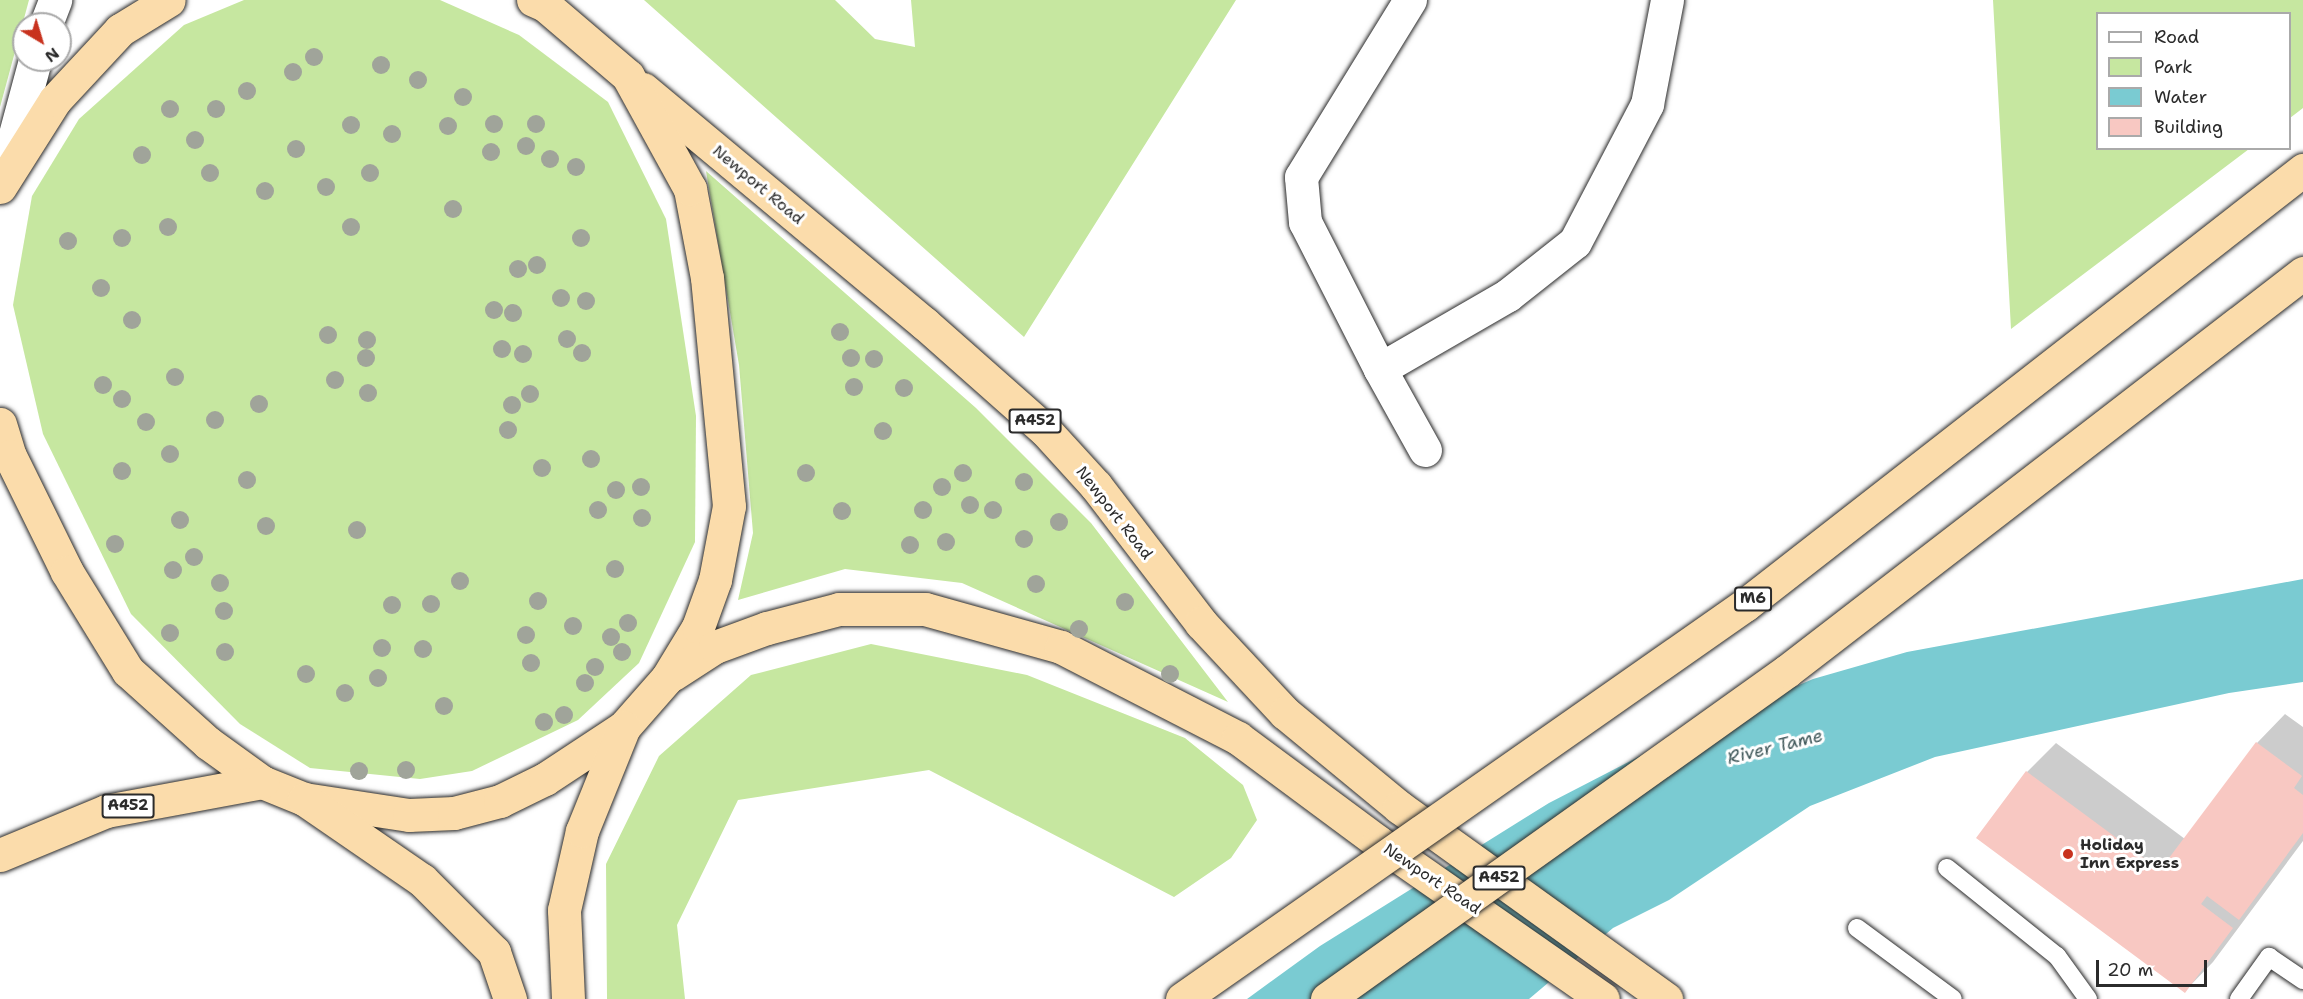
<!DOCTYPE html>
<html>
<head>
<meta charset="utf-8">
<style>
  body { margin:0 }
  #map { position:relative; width:2303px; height:999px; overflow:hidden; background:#fff; font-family:"Shantell Sans",sans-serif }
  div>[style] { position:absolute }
  .green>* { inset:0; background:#c6e7a0 }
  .water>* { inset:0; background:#7acbd2 }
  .shadow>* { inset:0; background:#0003 }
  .building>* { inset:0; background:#f8c8c2 }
  .roads { filter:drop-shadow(0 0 2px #2b2b2b) drop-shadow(0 0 2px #2b2b2b) }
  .service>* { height:18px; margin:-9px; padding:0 9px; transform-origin:9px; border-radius:9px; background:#fff }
  .minor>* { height:33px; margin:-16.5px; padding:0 16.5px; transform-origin:16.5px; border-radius:16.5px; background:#fff }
  .secondary>* { height:33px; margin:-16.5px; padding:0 16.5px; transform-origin:16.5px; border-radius:16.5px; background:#fff }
  .trunk>* { height:33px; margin:-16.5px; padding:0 16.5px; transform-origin:16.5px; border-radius:16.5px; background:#fbdcab }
  .motorway>* { height:33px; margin:-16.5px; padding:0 16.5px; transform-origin:16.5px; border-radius:16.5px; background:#fbdcab }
  .bridges { filter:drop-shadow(0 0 2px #2b2b2b) drop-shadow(0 0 2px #2b2b2b) }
  .motorway-bridge>* { height:33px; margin:-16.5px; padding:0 16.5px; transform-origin:16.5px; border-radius:16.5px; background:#fbdcab }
  .trees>* { width:18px; height:18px; margin:-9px; border-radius:50%; background:#a0a49a }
  .dots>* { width:16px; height:16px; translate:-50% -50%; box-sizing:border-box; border:3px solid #fff; border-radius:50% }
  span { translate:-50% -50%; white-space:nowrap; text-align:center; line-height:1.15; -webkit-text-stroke:6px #fff; paint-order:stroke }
  .shield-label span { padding:2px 4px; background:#fff; border:2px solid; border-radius:4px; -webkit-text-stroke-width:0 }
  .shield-label { font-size:15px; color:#2b2b2b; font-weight:700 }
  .street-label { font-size:16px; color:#2b2b2b }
  .poi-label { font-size:16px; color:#2b2b2b; font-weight:700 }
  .left { translate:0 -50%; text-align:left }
  .water-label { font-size:18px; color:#435b5d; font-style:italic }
  .legend { position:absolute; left:2096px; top:12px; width:195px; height:138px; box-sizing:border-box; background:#fff; border:2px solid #aaa; margin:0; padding:8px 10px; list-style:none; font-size:18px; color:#2b2b2b }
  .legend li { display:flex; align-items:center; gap:12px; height:30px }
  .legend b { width:30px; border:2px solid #aaa }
  .north { position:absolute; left:12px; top:12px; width:60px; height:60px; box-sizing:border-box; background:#fff; border:2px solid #aaa; border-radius:50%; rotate:142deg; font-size:16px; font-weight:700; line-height:24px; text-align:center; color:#2b2b2b }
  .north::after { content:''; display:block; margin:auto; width:21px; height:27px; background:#c8321e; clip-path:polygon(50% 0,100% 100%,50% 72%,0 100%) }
  .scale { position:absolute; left:2096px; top:960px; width:111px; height:27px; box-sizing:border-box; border:3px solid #2b2b2b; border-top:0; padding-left:8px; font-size:18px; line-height:21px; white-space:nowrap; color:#2b2b2b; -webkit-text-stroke:4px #fff; paint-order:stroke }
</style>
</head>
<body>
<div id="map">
  <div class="green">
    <div style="clip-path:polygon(0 0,29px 0,0 107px)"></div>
    <div style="clip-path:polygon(244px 0,440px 0,519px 35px,608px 102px,666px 219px,696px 416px,695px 542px,639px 663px,578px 720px,472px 771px,420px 779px,310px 768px,240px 724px,131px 614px,43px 434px,13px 305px,32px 196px,79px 119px,184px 25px)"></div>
    <div style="clip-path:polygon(644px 0,835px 0,875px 39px,915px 47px,911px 0,1236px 0,1024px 337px)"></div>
    <div style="clip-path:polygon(1993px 0,2303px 0,2303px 108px,2290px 118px,2290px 14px,2098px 14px,2098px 148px,2249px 149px,2011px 329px)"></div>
    <div style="clip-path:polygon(706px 171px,976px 408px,1091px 523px,1228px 702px,962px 583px,845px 569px,738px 600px,753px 533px,739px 365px)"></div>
    <div style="clip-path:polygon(871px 644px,1027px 675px,1185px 738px,1243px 785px,1257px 820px,1231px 858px,1174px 897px,929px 770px,738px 800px,677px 925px,685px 999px,607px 999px,606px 864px,659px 756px,751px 675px)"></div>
  </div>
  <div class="water">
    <div style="clip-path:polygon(2303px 579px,2303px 682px,2229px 693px,1935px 757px,1810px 806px,1669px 900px,1613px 928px,1529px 999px,1247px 999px,1320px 946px,1549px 803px,1673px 739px,1813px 679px,1907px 652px)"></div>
  </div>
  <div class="shadow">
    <div style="clip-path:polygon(2285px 714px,2303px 727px,2303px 841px,2213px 962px,2185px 991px,1978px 838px,2027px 772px,2056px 743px,2185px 839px,2257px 743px)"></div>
  </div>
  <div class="building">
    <div style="clip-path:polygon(2256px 742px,2302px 776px,2294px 788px,2303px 795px,2303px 833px,2239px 920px,2207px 896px,2201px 904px,2233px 928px,2185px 993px,1976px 838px,2026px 771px,2160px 870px)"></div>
  </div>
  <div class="roads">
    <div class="service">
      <div style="left:1947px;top:868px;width:141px;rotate:38.7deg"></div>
      <div style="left:2057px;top:956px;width:53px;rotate:54.2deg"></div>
      <div style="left:1857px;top:928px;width:119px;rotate:36.5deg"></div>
      <div style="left:2239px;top:999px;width:52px;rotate:-54.5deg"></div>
      <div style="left:2269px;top:957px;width:41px;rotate:34.1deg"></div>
    </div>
    <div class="minor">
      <div style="left:1380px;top:369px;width:165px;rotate:-117deg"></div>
      <div style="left:1305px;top:222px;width:45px;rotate:-95.1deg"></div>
      <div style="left:1301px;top:177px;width:208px;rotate:-58.4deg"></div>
      <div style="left:1425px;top:450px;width:93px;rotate:-119.1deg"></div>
      <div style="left:1380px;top:369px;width:148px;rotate:-30deg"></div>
      <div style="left:1508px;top:295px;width:85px;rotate:-38.3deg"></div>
      <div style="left:1575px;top:242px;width:156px;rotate:-62.4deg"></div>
      <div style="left:1647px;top:104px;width:106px;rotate:-79.1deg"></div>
    </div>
    <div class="secondary">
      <div style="left:46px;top:24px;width:26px;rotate:-69deg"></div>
      <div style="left:4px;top:175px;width:119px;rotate:-74.9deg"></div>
    </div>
    <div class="trunk">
      <div style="left:643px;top:89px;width:366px;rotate:39.8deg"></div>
      <div style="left:924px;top:323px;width:162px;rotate:41.5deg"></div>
      <div style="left:1045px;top:430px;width:76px;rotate:47.7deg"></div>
      <div style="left:1096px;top:486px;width:173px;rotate:52.5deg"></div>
      <div style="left:1201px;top:623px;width:123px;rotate:47deg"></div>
      <div style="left:1285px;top:713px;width:148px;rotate:39.5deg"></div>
      <div style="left:1399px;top:807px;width:329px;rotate:35.7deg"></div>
      <div style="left:0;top:187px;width:103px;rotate:-57.7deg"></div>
      <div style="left:55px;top:100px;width:96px;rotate:-47.1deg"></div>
      <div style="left:120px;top:30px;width:57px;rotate:-31.5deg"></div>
      <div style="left:0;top:424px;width:34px;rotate:73deg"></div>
      <div style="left:10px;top:456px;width:129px;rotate:63.8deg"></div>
      <div style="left:67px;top:572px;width:116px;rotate:58.4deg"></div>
      <div style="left:128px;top:671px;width:108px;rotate:42deg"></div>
      <div style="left:208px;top:743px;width:67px;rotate:35.8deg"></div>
      <div style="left:262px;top:782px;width:45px;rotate:22deg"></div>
      <div style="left:304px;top:799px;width:106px;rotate:8.7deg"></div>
      <div style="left:409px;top:815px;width:45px;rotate:-2.5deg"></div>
      <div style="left:454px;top:813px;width:48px;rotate:-14.6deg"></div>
      <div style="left:500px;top:801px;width:50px;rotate:-26.1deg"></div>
      <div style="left:545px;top:779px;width:95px;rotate:-33.4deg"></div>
      <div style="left:624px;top:727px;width:65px;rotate:-48.7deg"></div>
      <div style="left:667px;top:678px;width:60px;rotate:-58.7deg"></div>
      <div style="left:698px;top:627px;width:50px;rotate:-70.1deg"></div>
      <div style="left:715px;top:580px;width:75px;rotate:-79.3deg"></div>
      <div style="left:729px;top:506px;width:229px;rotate:-95.5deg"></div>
      <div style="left:707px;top:278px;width:91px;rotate:-100.8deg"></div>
      <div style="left:690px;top:189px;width:129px;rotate:-118.8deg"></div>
      <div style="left:628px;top:76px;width:109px;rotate:-139.5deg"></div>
      <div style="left:545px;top:5px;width:13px;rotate:-157deg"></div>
      <div style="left:673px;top:674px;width:50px;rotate:-32.7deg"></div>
      <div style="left:715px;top:647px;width:55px;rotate:-20.1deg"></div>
      <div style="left:767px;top:628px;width:74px;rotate:-14.8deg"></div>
      <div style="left:839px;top:609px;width:86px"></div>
      <div style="left:925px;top:609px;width:141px;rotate:15.6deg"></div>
      <div style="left:1061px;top:647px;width:199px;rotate:27.2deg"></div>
      <div style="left:1238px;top:738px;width:174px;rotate:36.6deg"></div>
      <div style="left:1378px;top:842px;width:274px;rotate:34.9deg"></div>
      <div style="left:0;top:855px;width:115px;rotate:-22.5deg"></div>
      <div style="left:106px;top:811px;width:159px;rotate:-10.5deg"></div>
    </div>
    <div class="motorway">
      <div style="left:304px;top:799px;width:143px;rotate:34.5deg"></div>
      <div style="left:422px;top:880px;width:102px;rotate:45deg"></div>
      <div style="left:494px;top:952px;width:50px;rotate:71.2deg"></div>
      <div style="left:568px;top:999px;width:89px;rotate:-92.6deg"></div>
      <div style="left:564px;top:910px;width:81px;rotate:-77.2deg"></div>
      <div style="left:582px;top:831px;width:112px;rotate:-68deg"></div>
    </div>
  </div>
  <div class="bridges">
    <div class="motorway-bridge">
      <div style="left:1182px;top:999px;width:687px;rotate:-34.99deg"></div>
      <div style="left:1745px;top:605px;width:708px;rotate:-37.94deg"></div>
      <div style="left:1327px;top:999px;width:565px;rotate:-35.49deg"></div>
      <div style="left:1787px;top:671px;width:652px;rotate:-37.64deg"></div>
    </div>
  </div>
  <div class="trees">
    <div style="left:314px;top:57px"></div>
    <div style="left:381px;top:65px"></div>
    <div style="left:293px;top:72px"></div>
    <div style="left:418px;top:80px"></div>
    <div style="left:247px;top:91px"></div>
    <div style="left:463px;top:97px"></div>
    <div style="left:170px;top:109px"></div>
    <div style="left:216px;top:109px"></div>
    <div style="left:494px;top:124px"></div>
    <div style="left:536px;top:124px"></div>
    <div style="left:351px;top:125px"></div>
    <div style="left:448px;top:126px"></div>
    <div style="left:392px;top:134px"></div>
    <div style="left:195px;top:140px"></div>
    <div style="left:526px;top:146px"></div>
    <div style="left:296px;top:149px"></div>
    <div style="left:491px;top:152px"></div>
    <div style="left:142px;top:155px"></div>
    <div style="left:550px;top:159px"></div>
    <div style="left:576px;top:167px"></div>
    <div style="left:210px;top:173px"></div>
    <div style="left:370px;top:173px"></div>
    <div style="left:326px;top:187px"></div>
    <div style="left:265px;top:191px"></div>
    <div style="left:453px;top:209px"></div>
    <div style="left:168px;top:227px"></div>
    <div style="left:351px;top:227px"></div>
    <div style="left:122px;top:238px"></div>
    <div style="left:581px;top:238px"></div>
    <div style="left:68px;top:241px"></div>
    <div style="left:537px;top:265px"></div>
    <div style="left:518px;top:269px"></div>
    <div style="left:101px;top:288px"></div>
    <div style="left:561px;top:298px"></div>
    <div style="left:586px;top:301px"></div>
    <div style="left:494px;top:310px"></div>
    <div style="left:513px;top:313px"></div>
    <div style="left:132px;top:320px"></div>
    <div style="left:840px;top:332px"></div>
    <div style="left:328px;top:335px"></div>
    <div style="left:567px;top:339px"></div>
    <div style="left:367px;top:340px"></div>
    <div style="left:502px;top:349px"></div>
    <div style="left:582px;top:353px"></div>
    <div style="left:523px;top:354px"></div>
    <div style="left:366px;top:358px"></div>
    <div style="left:851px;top:358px"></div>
    <div style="left:874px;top:359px"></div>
    <div style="left:175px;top:377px"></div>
    <div style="left:335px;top:380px"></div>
    <div style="left:103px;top:385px"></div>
    <div style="left:854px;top:387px"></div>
    <div style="left:904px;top:388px"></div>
    <div style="left:368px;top:393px"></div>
    <div style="left:530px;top:394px"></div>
    <div style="left:122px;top:399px"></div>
    <div style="left:259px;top:404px"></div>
    <div style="left:512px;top:405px"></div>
    <div style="left:215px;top:420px"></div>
    <div style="left:146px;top:422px"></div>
    <div style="left:508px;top:430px"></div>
    <div style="left:883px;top:431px"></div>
    <div style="left:170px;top:454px"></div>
    <div style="left:591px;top:459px"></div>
    <div style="left:542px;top:468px"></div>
    <div style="left:122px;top:471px"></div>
    <div style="left:806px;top:473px"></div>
    <div style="left:963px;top:473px"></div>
    <div style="left:247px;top:480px"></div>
    <div style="left:1024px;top:482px"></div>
    <div style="left:641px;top:487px"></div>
    <div style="left:942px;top:487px"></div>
    <div style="left:616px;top:490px"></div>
    <div style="left:970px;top:505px"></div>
    <div style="left:598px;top:510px"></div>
    <div style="left:923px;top:510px"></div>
    <div style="left:993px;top:510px"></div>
    <div style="left:842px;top:511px"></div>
    <div style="left:642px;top:518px"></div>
    <div style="left:180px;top:520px"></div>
    <div style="left:1059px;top:522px"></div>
    <div style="left:266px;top:526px"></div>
    <div style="left:357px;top:530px"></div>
    <div style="left:1024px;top:539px"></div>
    <div style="left:946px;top:542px"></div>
    <div style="left:115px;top:544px"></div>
    <div style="left:910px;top:545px"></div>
    <div style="left:194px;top:557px"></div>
    <div style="left:615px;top:569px"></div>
    <div style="left:173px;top:570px"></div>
    <div style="left:460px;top:581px"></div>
    <div style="left:220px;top:583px"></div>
    <div style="left:1036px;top:584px"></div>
    <div style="left:538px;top:601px"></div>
    <div style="left:1125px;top:602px"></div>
    <div style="left:431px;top:604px"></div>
    <div style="left:392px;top:605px"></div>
    <div style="left:224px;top:611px"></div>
    <div style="left:628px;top:623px"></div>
    <div style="left:573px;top:626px"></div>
    <div style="left:1079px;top:629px"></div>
    <div style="left:170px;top:633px"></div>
    <div style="left:526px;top:635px"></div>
    <div style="left:611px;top:637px"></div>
    <div style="left:382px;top:648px"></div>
    <div style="left:423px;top:649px"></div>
    <div style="left:225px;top:652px"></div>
    <div style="left:622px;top:652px"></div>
    <div style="left:531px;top:663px"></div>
    <div style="left:595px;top:667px"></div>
    <div style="left:306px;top:674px"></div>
    <div style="left:1170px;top:674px"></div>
    <div style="left:378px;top:678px"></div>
    <div style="left:585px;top:683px"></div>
    <div style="left:345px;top:693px"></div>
    <div style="left:444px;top:706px"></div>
    <div style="left:564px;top:715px"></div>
    <div style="left:544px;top:722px"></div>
    <div style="left:406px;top:770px"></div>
    <div style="left:359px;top:771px"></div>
  </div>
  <div class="dots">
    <div style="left:2068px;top:854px;background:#c8321e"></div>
  </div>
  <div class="shield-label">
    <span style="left:1035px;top:421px">A452</span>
    <span style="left:1753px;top:599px">M6</span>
    <span style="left:128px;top:806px">A452</span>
    <span style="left:1499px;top:878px">A452</span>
  </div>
  <div class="street-label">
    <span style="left:758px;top:185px;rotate:40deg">Newport Road</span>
    <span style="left:1114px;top:513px;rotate:52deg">Newport Road</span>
    <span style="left:1432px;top:879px;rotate:34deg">Newport Road</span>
  </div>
  <div class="poi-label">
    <span class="left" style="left:2080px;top:854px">Holiday<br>Inn Express</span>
  </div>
  <div class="water-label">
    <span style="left:1775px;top:747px;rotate:-14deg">River Tame</span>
  </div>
  <ul class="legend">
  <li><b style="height:8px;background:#fff"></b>Road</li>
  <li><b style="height:16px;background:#c6e7a0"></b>Park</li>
  <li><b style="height:16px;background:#7acbd2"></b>Water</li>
  <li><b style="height:16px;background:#f8c8c2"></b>Building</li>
  </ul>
  <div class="north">N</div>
  <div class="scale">20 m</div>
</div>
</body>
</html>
